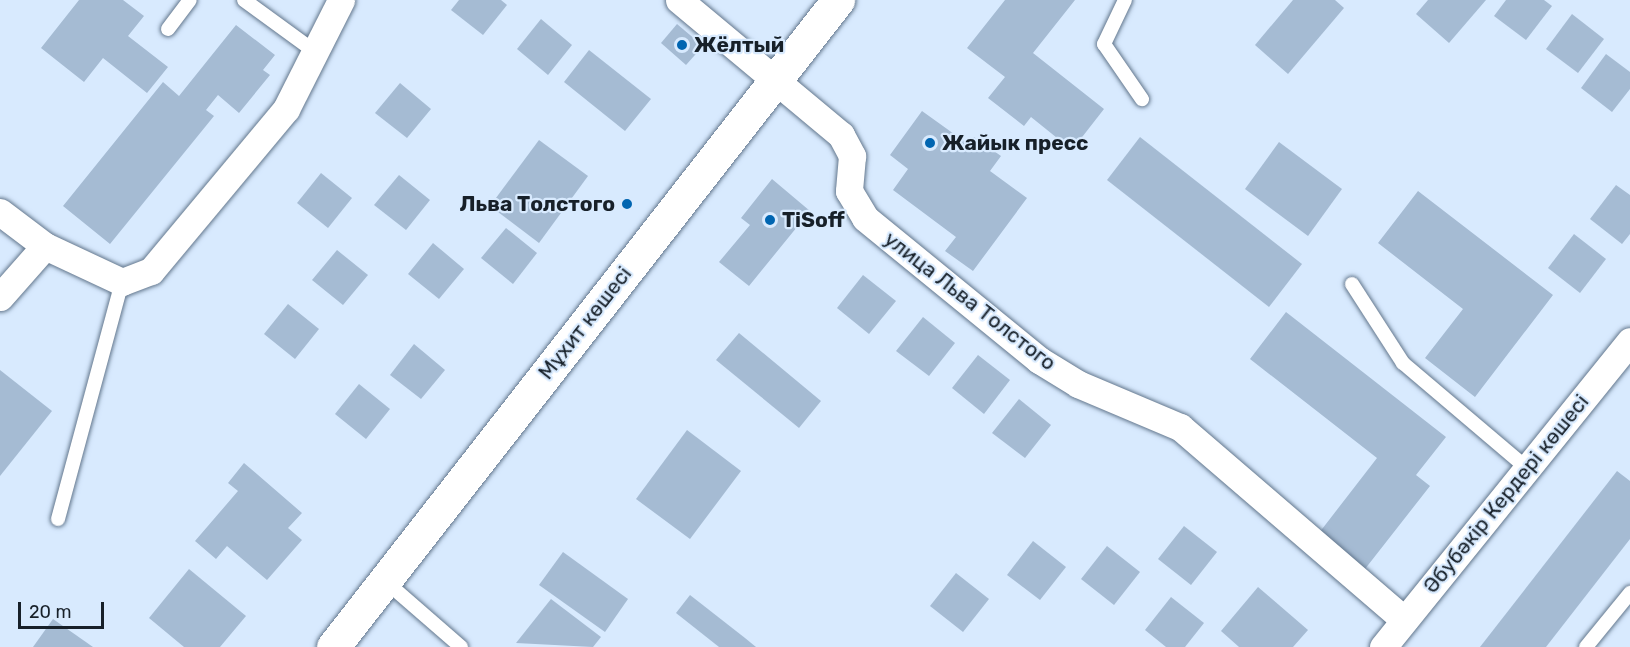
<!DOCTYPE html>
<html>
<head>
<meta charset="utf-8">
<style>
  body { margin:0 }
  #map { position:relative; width:1630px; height:647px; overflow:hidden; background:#d8eafe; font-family:Rubik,sans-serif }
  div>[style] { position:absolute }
  .building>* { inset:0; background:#a5bbd3 }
  .roads { filter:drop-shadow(0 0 2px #63778d) drop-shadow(0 0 2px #63778d) }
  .lane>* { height:14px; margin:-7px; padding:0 7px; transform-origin:7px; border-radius:7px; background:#fff }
  .street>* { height:27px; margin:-13.5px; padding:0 13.5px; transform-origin:13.5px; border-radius:13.5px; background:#fff }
  .secondary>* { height:33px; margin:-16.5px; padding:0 16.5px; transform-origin:16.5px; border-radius:16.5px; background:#fff }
  .dots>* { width:16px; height:16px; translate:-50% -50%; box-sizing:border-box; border:3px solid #d8eafe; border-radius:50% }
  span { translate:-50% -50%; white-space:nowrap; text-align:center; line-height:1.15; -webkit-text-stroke:4.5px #d8eafe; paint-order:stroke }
  .poi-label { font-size:21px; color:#172029; font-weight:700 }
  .left { translate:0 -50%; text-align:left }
  .right { translate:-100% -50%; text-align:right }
  .street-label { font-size:21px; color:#172029 }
  .scale { position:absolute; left:18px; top:602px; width:86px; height:27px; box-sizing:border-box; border:3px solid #172029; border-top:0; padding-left:8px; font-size:18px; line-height:21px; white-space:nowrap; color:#172029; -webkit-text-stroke:4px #d8eafe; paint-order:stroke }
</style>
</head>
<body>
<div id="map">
  <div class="building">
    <div style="clip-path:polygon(79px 0,123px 0,144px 16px,128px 36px,168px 67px,147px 93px,103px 58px,84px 82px,41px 48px)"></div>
    <div style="clip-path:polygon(459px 0,501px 0,507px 5px,483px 35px,451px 10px)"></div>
    <div style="clip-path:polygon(1005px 0,1075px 0,1033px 53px,1104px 109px,1072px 150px,1031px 117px,1024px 126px,988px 98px,1005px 77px,967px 48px)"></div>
    <div style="clip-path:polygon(1293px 0,1335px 0,1344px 8px,1288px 74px,1255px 45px)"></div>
    <div style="clip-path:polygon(1428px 0,1486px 0,1449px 43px,1416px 14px)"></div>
    <div style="clip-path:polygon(1506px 0,1544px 0,1552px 6px,1526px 40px,1494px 16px)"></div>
    <div style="clip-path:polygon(1572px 14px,1604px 39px,1578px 73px,1546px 49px)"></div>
    <div style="clip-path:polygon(541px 19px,572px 45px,548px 75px,517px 49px)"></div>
    <div style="clip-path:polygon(677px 24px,703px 46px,686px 65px,661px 43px)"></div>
    <div style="clip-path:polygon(236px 25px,275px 55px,263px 70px,270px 75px,239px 113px,218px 95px,206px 110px,214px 116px,110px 244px,63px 206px,163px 82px,179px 96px)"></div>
    <div style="clip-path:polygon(589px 50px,651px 99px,625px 131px,564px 82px)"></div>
    <div style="clip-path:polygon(1606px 54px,1630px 72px,1630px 89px,1612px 112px,1581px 88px)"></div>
    <div style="clip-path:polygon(400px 83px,431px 109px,407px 138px,375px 113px)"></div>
    <div style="clip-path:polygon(922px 111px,968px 144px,974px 137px,1001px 156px,990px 171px,1027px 198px,973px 271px,945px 251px,956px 237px,893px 190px,908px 169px,890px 155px)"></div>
    <div style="clip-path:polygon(1140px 137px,1302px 264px,1269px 307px,1107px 180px)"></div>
    <div style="clip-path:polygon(539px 140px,588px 176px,539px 243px,490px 206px)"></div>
    <div style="clip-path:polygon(1279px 142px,1342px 189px,1308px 236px,1245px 189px)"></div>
    <div style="clip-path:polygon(321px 173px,352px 198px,328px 228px,297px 203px)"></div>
    <div style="clip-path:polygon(399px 175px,430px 200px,406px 230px,374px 205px)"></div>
    <div style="clip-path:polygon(772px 179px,810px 211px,749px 286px,719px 262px,750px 225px,741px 218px)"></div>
    <div style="clip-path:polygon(1616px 185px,1630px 195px,1630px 234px,1622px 244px,1590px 219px)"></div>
    <div style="clip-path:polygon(1418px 191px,1553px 295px,1475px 397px,1425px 358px,1463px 309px,1378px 243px)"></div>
    <div style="clip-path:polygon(506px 228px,537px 253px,513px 284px,481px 258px)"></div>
    <div style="clip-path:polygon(1574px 234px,1606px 259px,1580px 293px,1548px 268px)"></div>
    <div style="clip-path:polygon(433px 243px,464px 269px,439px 299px,408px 274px)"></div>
    <div style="clip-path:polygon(337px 250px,368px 275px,343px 305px,312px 280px)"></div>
    <div style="clip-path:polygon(863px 275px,896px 301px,869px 334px,837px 308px)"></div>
    <div style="clip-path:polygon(288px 304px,319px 329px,295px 359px,264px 334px)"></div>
    <div style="clip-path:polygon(1286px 312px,1446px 437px,1416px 475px,1430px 486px,1365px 569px,1319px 533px,1377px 458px,1250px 359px)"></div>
    <div style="clip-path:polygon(923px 317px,955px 343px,929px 376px,896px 351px)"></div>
    <div style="clip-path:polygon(739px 333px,821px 401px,799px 428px,716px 360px)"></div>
    <div style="clip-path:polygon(414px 344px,445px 370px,421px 399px,390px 375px)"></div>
    <div style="clip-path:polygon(978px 355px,1010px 380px,984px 414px,952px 388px)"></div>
    <div style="clip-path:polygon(0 370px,52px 411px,0 476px)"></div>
    <div style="clip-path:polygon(359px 384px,390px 409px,366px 439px,335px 414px)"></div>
    <div style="clip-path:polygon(1019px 399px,1051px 425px,1025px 458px,992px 433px)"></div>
    <div style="clip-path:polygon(687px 430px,741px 471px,690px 539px,636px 499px)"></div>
    <div style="clip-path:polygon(244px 463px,302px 513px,288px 528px,302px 540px,267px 580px,227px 546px,216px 559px,195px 541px,238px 491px,228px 483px)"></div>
    <div style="clip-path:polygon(1617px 471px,1630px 481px,1630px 539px,1546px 647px,1480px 647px)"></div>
    <div style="clip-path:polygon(1184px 526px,1217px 552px,1191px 585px,1158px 559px)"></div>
    <div style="clip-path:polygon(1033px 541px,1066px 567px,1040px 600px,1007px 575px)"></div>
    <div style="clip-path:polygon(1107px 546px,1140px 572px,1114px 605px,1081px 579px)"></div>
    <div style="clip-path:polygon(563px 552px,628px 599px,605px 632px,539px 585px)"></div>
    <div style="clip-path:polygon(189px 569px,246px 616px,220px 647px,184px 647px,149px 618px)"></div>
    <div style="clip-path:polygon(956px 573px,989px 599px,963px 632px,930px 606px)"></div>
    <div style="clip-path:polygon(1258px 587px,1308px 630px,1293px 647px,1239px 647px,1221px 631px)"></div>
    <div style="clip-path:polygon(690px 595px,745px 638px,756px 647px,719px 647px,676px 613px)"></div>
    <div style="clip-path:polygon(1171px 597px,1204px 623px,1185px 647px,1166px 647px,1145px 630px)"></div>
    <div style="clip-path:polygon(551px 599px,601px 637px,593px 647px,516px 643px)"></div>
    <div style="clip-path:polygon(53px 619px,93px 647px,33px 647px)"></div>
  </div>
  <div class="roads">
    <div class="lane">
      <div style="left:244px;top:0;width:87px;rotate:36.1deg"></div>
      <div style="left:1125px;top:0;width:49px;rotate:115.5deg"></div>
      <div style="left:1104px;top:44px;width:67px;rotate:55.4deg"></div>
      <div style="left:168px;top:29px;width:36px;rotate:-53deg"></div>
      <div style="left:1352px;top:284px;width:94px;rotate:57.2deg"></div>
      <div style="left:1403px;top:363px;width:162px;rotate:40.3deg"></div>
      <div style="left:58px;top:519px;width:245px;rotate:-74.9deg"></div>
      <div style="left:384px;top:580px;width:102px;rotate:41deg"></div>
      <div style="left:1586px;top:647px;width:70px;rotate:-50.8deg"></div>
    </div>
    <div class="street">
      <div style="left:679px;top:0;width:211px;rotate:39.8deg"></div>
      <div style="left:841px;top:135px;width:24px;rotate:62deg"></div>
      <div style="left:852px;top:156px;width:35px;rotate:95deg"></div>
      <div style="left:849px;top:191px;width:31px;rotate:59deg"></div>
      <div style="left:865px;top:218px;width:225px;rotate:39.2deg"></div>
      <div style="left:1039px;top:360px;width:46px;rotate:31.6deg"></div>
      <div style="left:1078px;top:384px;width:111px;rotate:22.9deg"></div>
      <div style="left:1180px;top:427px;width:296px;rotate:40.7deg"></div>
      <div style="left:0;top:212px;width:56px;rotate:37.1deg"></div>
      <div style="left:0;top:297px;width:68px;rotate:-48.6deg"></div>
      <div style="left:45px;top:246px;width:85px;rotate:25.1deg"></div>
      <div style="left:122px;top:282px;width:31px;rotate:-21deg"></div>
      <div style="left:151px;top:271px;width:211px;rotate:-50.2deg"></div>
      <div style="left:286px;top:109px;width:122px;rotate:-63.2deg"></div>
      <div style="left:1383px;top:647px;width:393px;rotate:-51.1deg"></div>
    </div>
    <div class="secondary">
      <div style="left:333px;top:647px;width:821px;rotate:-52.03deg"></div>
    </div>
  </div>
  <div class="dots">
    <div style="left:682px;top:45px;background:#0065b1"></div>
    <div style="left:930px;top:143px;background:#0065b1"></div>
    <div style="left:627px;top:204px;background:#0065b1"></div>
    <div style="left:770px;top:220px;background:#0065b1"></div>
  </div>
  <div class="poi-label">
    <span class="left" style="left:694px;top:45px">Жёлтый</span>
    <span class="left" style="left:942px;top:143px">Жайык пресс</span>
    <span class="right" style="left:615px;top:204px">Льва Толстого</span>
    <span class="left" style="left:782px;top:220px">TiSoff</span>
  </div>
  <div class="street-label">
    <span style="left:970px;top:301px;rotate:38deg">улица Льва Толстого</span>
    <span style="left:585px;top:323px;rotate:-52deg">Мұхит көшесі</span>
    <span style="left:1506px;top:494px;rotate:-51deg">Әбубәкір Кердері көшесі</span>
  </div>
  <div class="scale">20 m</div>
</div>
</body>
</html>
